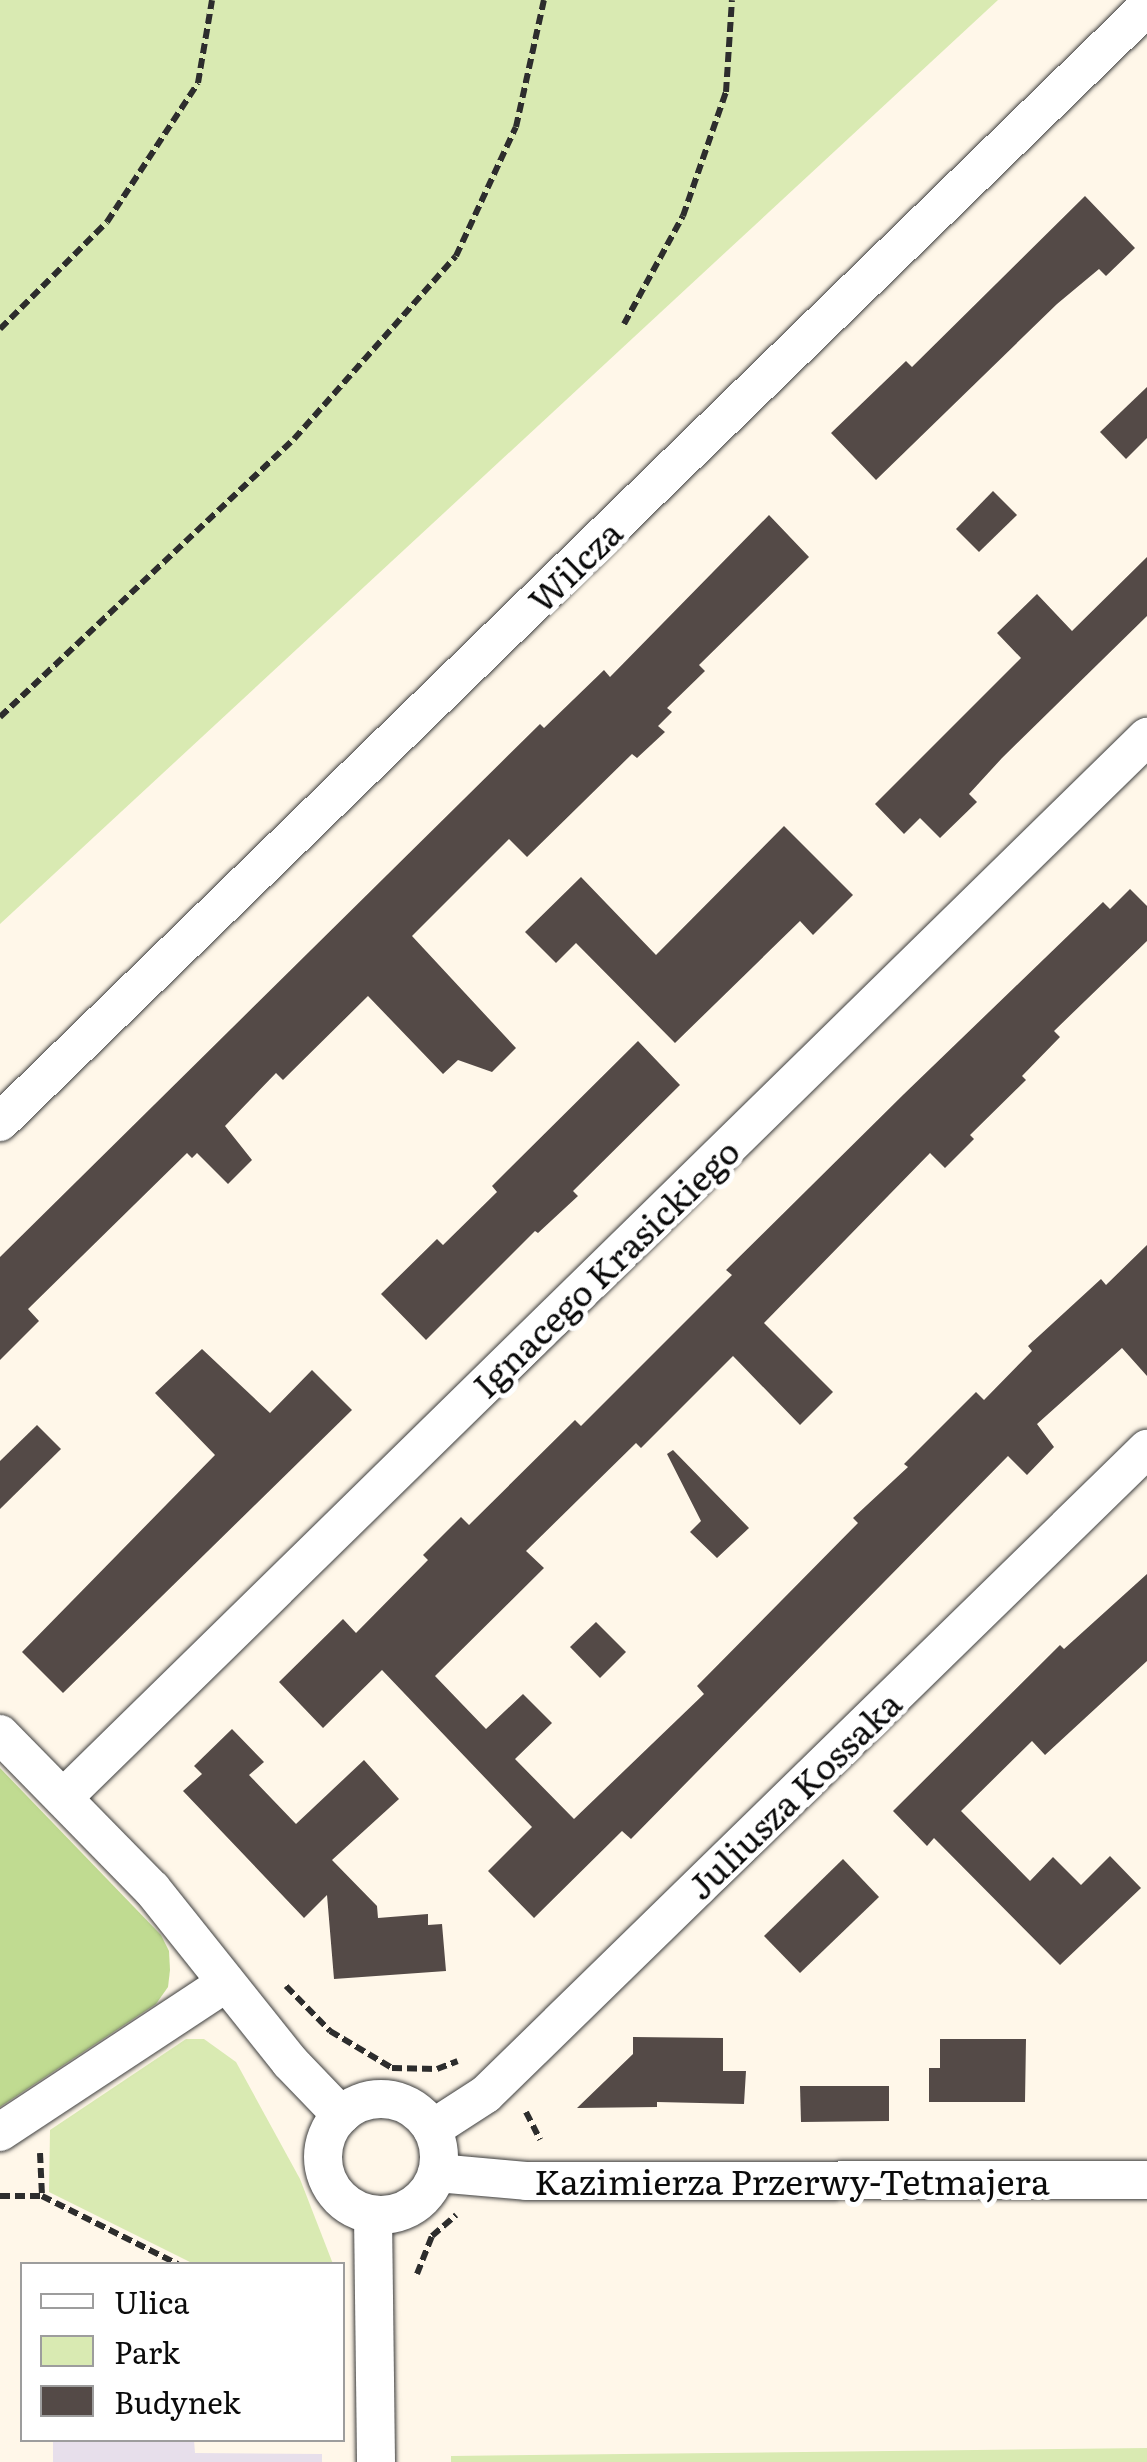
<!DOCTYPE html>
<html>
<head>
<meta charset="utf-8">
<style>
  body { margin:0 }
  #map { position:relative; width:1147px; height:2462px; overflow:hidden; background:#fff7e9; font-family:Literata,serif }
  div>[style] { position:absolute }
  .industrial>* { inset:0; background:#e7dfeb }
  .green>* { inset:0; background:#d9eab2 }
  .forest>* { inset:0; background:#c0db91 }
  .building>* { inset:0; background:#544a47 }
  .path>* { height:6px; margin-top:-3px; transform-origin:0; background:repeating-linear-gradient(90deg,#2d2d2d 0 10px,transparent 0 15px) }
  .roads { filter:drop-shadow(0 0 2px #3e3e3e) drop-shadow(0 0 2px #3e3e3e) }
  .minor>* { height:38px; margin:-19px; padding:0 19px; transform-origin:19px; border-radius:19px; background:#fff }
  .minor>.ring { margin:-19px; padding:0; box-sizing:content-box; background:none; border:38px solid #fff; border-radius:50% }
  span { translate:-50% -50%; white-space:nowrap; text-align:center; line-height:1.15; -webkit-text-stroke:10px #fff; paint-order:stroke }
  .street-label { font-size:35px; color:#0b0b0b }
  .legend { position:absolute; left:20px; top:2262px; width:325px; height:180px; box-sizing:border-box; background:#fff; border:2px solid #9d9d9d; margin:0; padding:12px 18px; list-style:none; font-size:30px; color:#0b0b0b }
  .legend li { display:flex; align-items:center; gap:20px; height:50px }
  .legend b { width:50px; border:2px solid #9d9d9d }
</style>
</head>
<body>
<div id="map">
  <div class="industrial">
    <div style="clip-path:polygon(53px 2440px,194px 2440px,195px 2453px,322px 2454px,322px 2462px,53px 2462px)"></div>
  </div>
  <div class="green">
    <div style="clip-path:polygon(0 0,998px 0,0 924px)"></div>
    <div style="clip-path:polygon(186px 2039px,204px 2039px,236px 2062px,300px 2179px,333px 2264px,194px 2264px,49px 2192px,50px 2130px)"></div>
    <div style="clip-path:polygon(1147px 2448px,1147px 2462px,451px 2462px,451px 2456px)"></div>
  </div>
  <div class="forest">
    <div style="clip-path:polygon(0 1768px,161px 1935px,169px 1951px,170px 1970px,168px 1987px,156px 2004px,0 2107px)"></div>
  </div>
  <div class="building">
    <div style="clip-path:polygon(1085px 196px,1135px 248px,1106px 276px,1099px 269px,1057px 304px,876px 480px,831px 433px,906px 361px,912px 367px)"></div>
    <div style="clip-path:polygon(1147px 387px,1147px 438px,1126px 459px,1100px 432px)"></div>
    <div style="clip-path:polygon(993px 491px,1017px 515px,979px 552px,956px 529px)"></div>
    <div style="clip-path:polygon(769px 515px,809px 557px,699px 665px,705px 671px,667px 708px,672px 712px,658px 726px,665px 732px,637px 758px,632px 754px,527px 857px,509px 839px,412px 936px,516px 1048px,492px 1072px,458px 1060px,443px 1074px,368px 996px,283px 1080px,276px 1073px,225px 1126px,252px 1160px,228px 1184px,197px 1153px,192px 1158px,187px 1153px,28px 1309px,39px 1321px,0 1360px,0 1257px,540px 724px,544px 728px,604px 670px,610px 677px)"></div>
    <div style="clip-path:polygon(1147px 557px,1147px 616px,1002px 758px,969px 794px,977px 802px,940px 838px,920px 818px,904px 834px,875px 804px,1021px 658px,997px 633px,1037px 594px,1072px 631px)"></div>
    <div style="clip-path:polygon(784px 826px,853px 895px,813px 935px,800px 921px,675px 1043px,576px 943px,556px 963px,525px 932px,581px 877px,656px 955px)"></div>
    <div style="clip-path:polygon(1130px 889px,1147px 906px,1147px 941px,1054px 1031px,1060px 1037px,1022px 1076px,1026px 1080px,970px 1135px,974px 1139px,945px 1168px,930px 1153px,764px 1323px,833px 1392px,800px 1425px,733px 1356px,641px 1448px,636px 1443px,526px 1551px,544px 1568px,435px 1676px,486px 1729px,523px 1694px,552px 1723px,515px 1759px,574px 1819px,704px 1694px,697px 1686px,858px 1523px,853px 1518px,908px 1467px,904px 1464px,976px 1392px,984px 1400px,1032px 1351px,1028px 1346px,1101px 1279px,1106px 1285px,1147px 1245px,1147px 1376px,1122px 1348px,1037px 1424px,1054px 1447px,1027px 1475px,1008px 1456px,631px 1839px,622px 1831px,534px 1918px,488px 1871px,532px 1827px,382px 1670px,323px 1728px,279px 1682px,343px 1619px,356px 1633px,428px 1560px,423px 1555px,461px 1517px,469px 1525px,575px 1420px,581px 1426px,732px 1275px,726px 1270px,904px 1094px,1103px 902px,1110px 909px)"></div>
    <div style="clip-path:polygon(638px 1041px,680px 1085px,573px 1191px,578px 1196px,538px 1233px,535px 1231px,426px 1340px,381px 1294px,437px 1239px,443px 1245px,497px 1192px,492px 1186px)"></div>
    <div style="clip-path:polygon(202px 1349px,270px 1413px,312px 1370px,352px 1410px,63px 1693px,22px 1652px,215px 1455px,155px 1393px)"></div>
    <div style="clip-path:polygon(37px 1425px,61px 1449px,0 1509px,0 1461px)"></div>
    <div style="clip-path:polygon(673px 1450px,749px 1528px,717px 1558px,690px 1532px,701px 1521px,667px 1454px)"></div>
    <div style="clip-path:polygon(1147px 1574px,1147px 1661px,1045px 1755px,1032px 1741px,961px 1811px,1030px 1881px,1053px 1857px,1081px 1885px,1110px 1856px,1141px 1888px,1060px 1965px,934px 1838px,927px 1846px,893px 1811px,1060px 1645px,1064px 1649px)"></div>
    <div style="clip-path:polygon(596px 1622px,626px 1652px,600px 1678px,570px 1647px)"></div>
    <div style="clip-path:polygon(232px 1729px,264px 1762px,249px 1775px,296px 1824px,364px 1760px,399px 1799px,332px 1860px,377px 1906px,378px 1918px,428px 1914px,428px 1925px,442px 1924px,446px 1971px,334px 1979px,327px 1895px,304px 1918px,183px 1791px,202px 1774px,194px 1766px)"></div>
    <div style="clip-path:polygon(843px 1859px,879px 1897px,800px 1973px,764px 1936px)"></div>
    <div style="clip-path:polygon(633px 2037px,723px 2038px,723px 2071px,746px 2071px,744px 2104px,657px 2102px,657px 2107px,577px 2108px,633px 2054px)"></div>
    <div style="clip-path:polygon(940px 2039px,1026px 2039px,1025px 2102px,929px 2102px,929px 2068px,940px 2068px)"></div>
    <div style="clip-path:polygon(800px 2086px,889px 2086px,889px 2121px,801px 2122px)"></div>
  </div>
  <div class="path">
    <div style="left:624px;top:324px;width:123px;rotate:-61.4deg"></div>
    <div style="left:683px;top:216px;width:131px;rotate:-70.9deg"></div>
    <div style="left:726px;top:92px;width:92px;rotate:-86.3deg"></div>
    <div style="left:0;top:329px;width:151px;rotate:-45deg"></div>
    <div style="left:107px;top:222px;width:166px;rotate:-56.8deg"></div>
    <div style="left:198px;top:83px;width:84px;rotate:-80.4deg"></div>
    <div style="left:0;top:717px;width:405px;rotate:-43.4deg"></div>
    <div style="left:294px;top:439px;width:244px;rotate:-48.5deg"></div>
    <div style="left:456px;top:256px;width:142px;rotate:-65.1deg"></div>
    <div style="left:516px;top:127px;width:130px;rotate:-77.6deg"></div>
    <div style="left:286px;top:1986px;width:63px;rotate:45.6deg"></div>
    <div style="left:330px;top:2031px;width:72px;rotate:30.8deg"></div>
    <div style="left:392px;top:2068px;width:45px;rotate:1.3deg"></div>
    <div style="left:437px;top:2069px;width:22px;rotate:-21deg"></div>
    <div style="left:526px;top:2112px;width:31px;rotate:63deg"></div>
    <div style="left:40px;top:2153px;width:43px;rotate:87.3deg"></div>
    <div style="left:0;top:2196px;width:42px"></div>
    <div style="left:42px;top:2196px;width:152px;rotate:26.6deg"></div>
    <div style="left:417px;top:2274px;width:41px;rotate:-68.5deg"></div>
    <div style="left:432px;top:2236px;width:32px;rotate:-41deg"></div>
  </div>
  <div class="roads">
    <div class="minor">
      <div style="left:0;top:1122px;width:1600px;rotate:-44.19deg"></div>
      <div style="left:0;top:1734px;width:217px;rotate:45.6deg"></div>
      <div style="left:152px;top:1889px;width:221px;rotate:51.4deg"></div>
      <div style="left:290px;top:2062px;width:74px;rotate:46.1deg"></div>
      <div style="left:63px;top:1798px;width:1517px;rotate:-44.39deg"></div>
      <div class="ring" style="left:323px;top:2099px;width:78px;height:78px"></div>
      <div style="left:432px;top:2129px;width:64px;rotate:-32.9deg"></div>
      <div style="left:486px;top:2094px;width:924px;rotate:-44.3deg"></div>
      <div style="left:0;top:2132px;width:271px;rotate:-33.4deg"></div>
      <div style="left:437px;top:2173px;width:89px;rotate:5.1deg"></div>
      <div style="left:526px;top:2181px;width:621px;rotate:-0.09deg"></div>
      <div style="left:373px;top:2215px;width:247px;rotate:89.3deg"></div>
    </div>
  </div>
  <div class="street-label">
    <span style="left:574px;top:565px;rotate:-44deg">Wilcza</span>
    <span style="left:605px;top:1267px;rotate:-44deg">Ignacego Krasickiego</span>
    <span style="left:793px;top:1794px;rotate:-44deg">Juliusza Kossaka</span>
    <span style="left:792px;top:2180px">Kazimierza Przerwy-Tetmajera</span>
  </div>
  <ul class="legend">
  <li><b style="height:12px;background:#fff"></b>Ulica</li>
  <li><b style="height:28px;background:#d9eab2"></b>Park</li>
  <li><b style="height:28px;background:#544a47"></b>Budynek</li>
  </ul>
</div>
</body>
</html>
